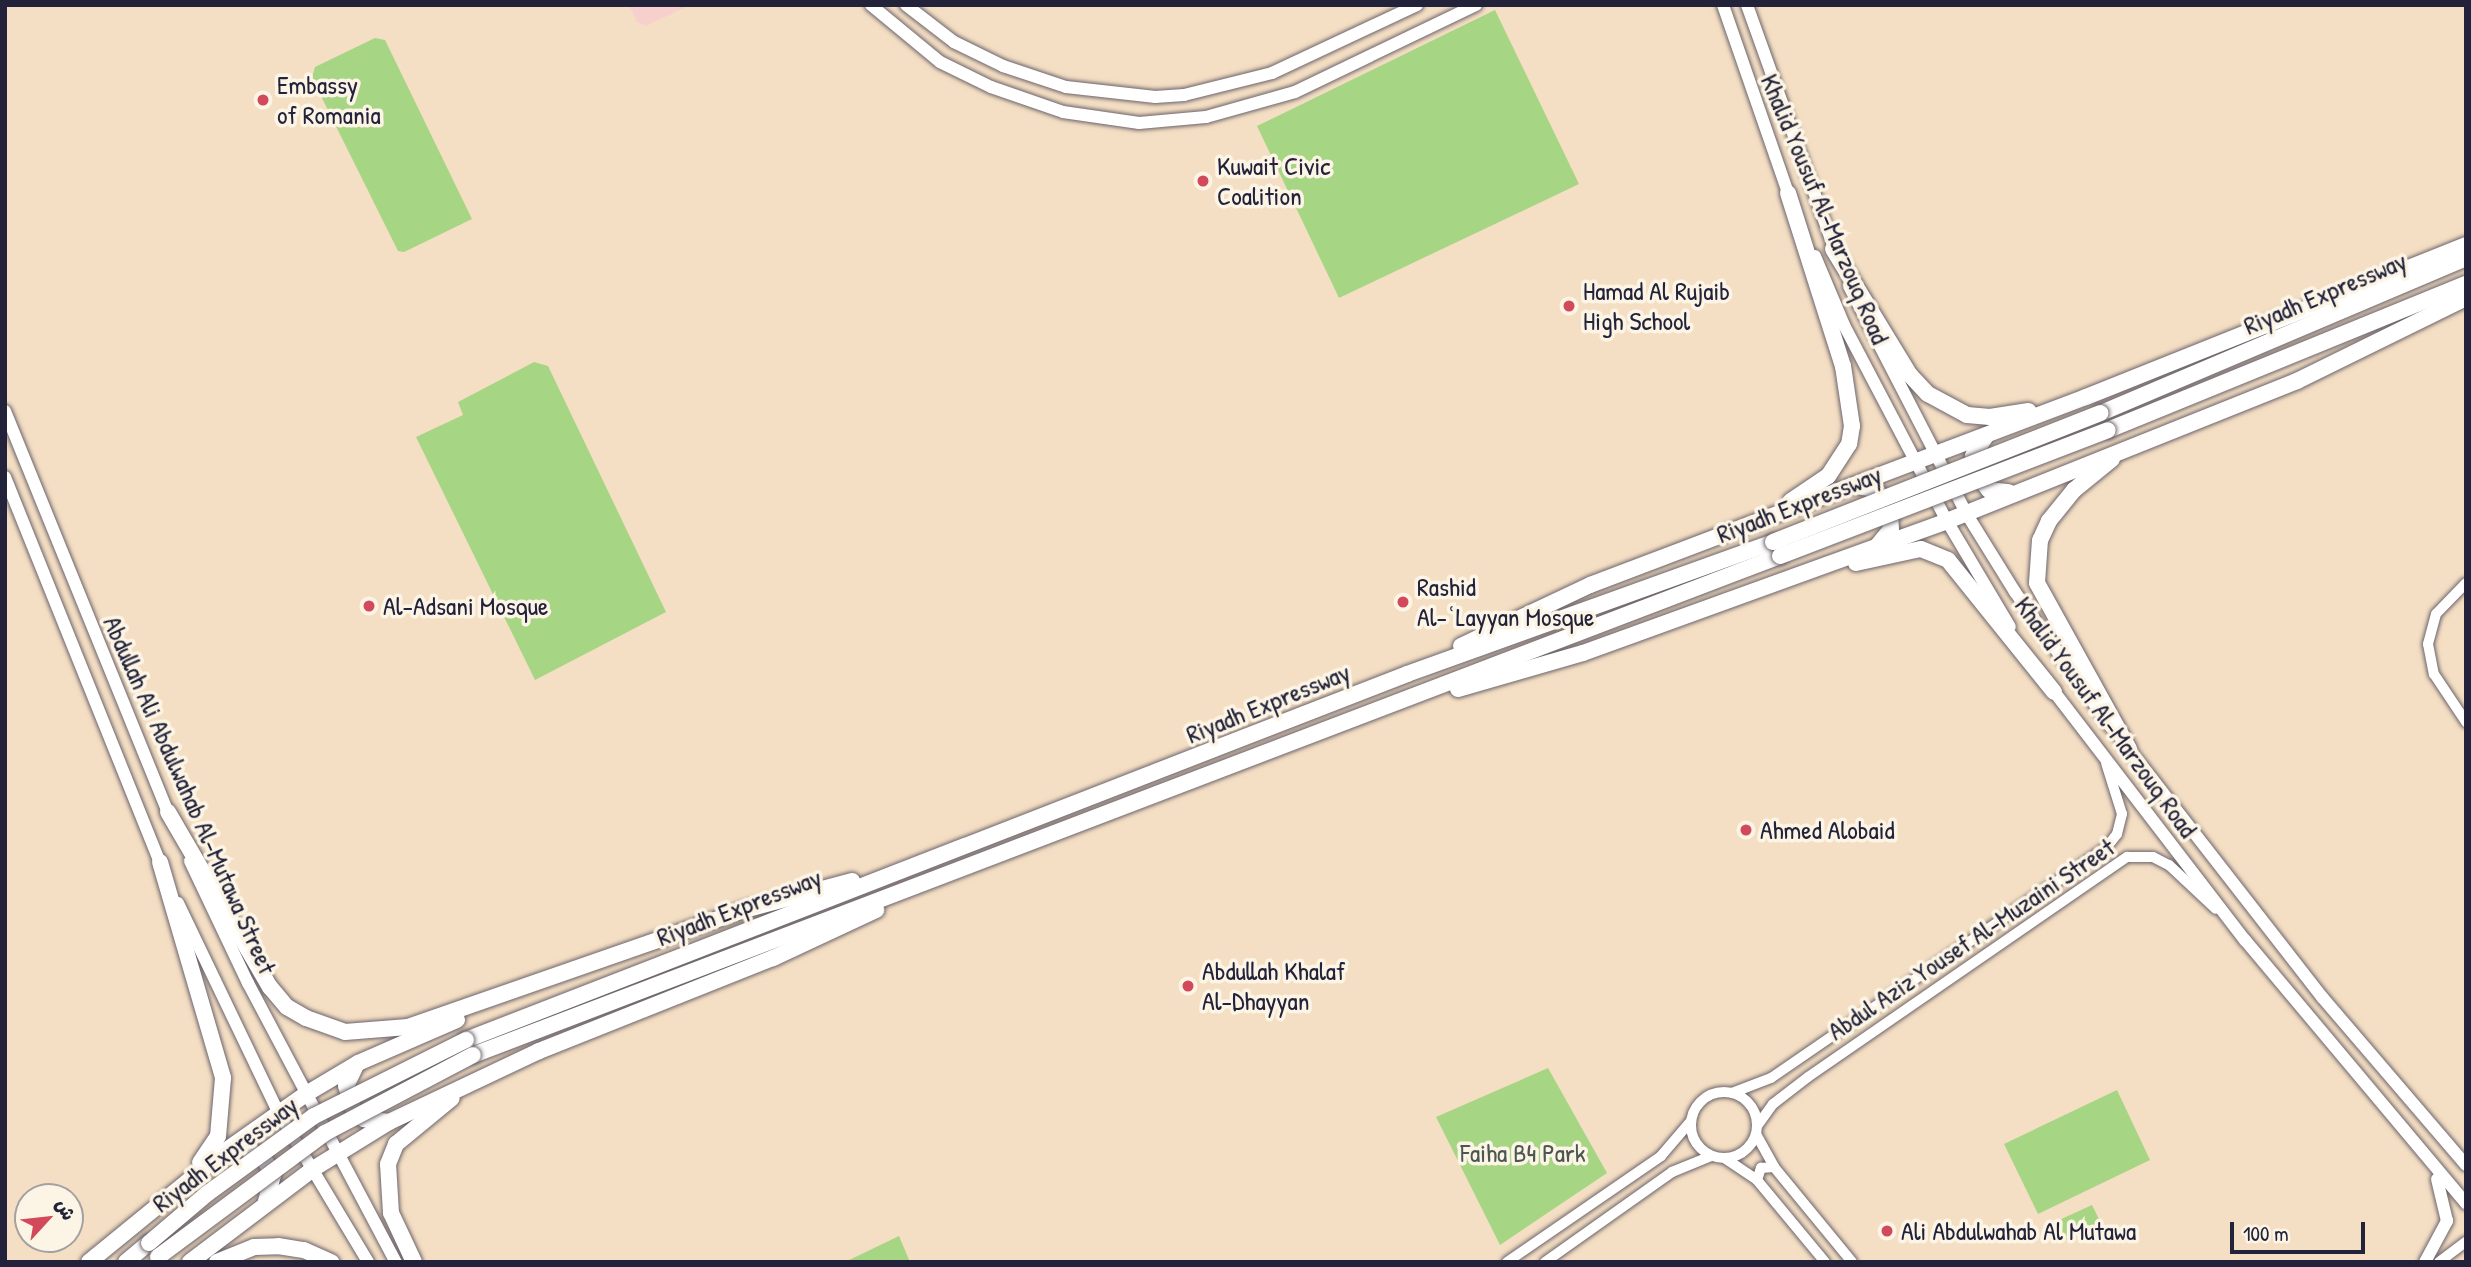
<!DOCTYPE html>
<html>
<head>
<meta charset="utf-8">
<style>
  body { margin:0 }
  #map { position:relative; width:2471px; height:1267px; overflow:hidden; background:#f5dfc4; font-family:"Patrick Hand","Playpen Sans Arabic",sans-serif }
  div>[style] { position:absolute }
  .built>* { inset:0; background:#f7d0ce }
  .green>* { inset:0; background:#a6d583 }
  .roads { filter:drop-shadow(0 0 2px #6c646b) drop-shadow(0 0 2px #6c646b) }
  .minor>* { height:10px; margin:-5px; padding:0 5px; transform-origin:5px; border-radius:5px; background:#fff }
  .minor>.ring { margin:-5px; padding:0; box-sizing:content-box; background:none; border:10px solid #fff; border-radius:50% }
  .major>* { height:12px; margin:-6px; padding:0 6px; transform-origin:6px; border-radius:6px; background:#fff }
  .highway>* { height:16px; margin:-8px; padding:0 8px; transform-origin:8px; border-radius:8px; background:#fff }
  .bridges { filter:drop-shadow(0 0 2px #6c646b) drop-shadow(0 0 2px #6c646b) }
  .highway-bridge>* { height:16px; margin:-8px; padding:0 8px; transform-origin:8px; border-radius:8px; background:#fff }
  .dots>* { width:19px; height:19px; translate:-50% -50%; box-sizing:border-box; border:4px solid #fcf5e5; border-radius:50% }
  span { translate:-50% -50%; white-space:nowrap; text-align:center; line-height:1.15; -webkit-text-stroke:7px #fcf5e5; paint-order:stroke }
  .poi-label { font-size:26px; color:#22223b }
  .left { translate:0 -50%; text-align:left }
  .street-label { font-size:26px; color:#22223b }
  .park-label { font-size:26px; color:#4a5851 }
  .frame { position:absolute; inset:0; border:7px solid #22223b; pointer-events:none }
  .north { position:absolute; left:14px; top:1183px; width:70px; height:70px; box-sizing:border-box; background:#fcf5e5; border:2px solid #a5a1a1; border-radius:50%; rotate:63deg; font-size:19px; font-weight:700; line-height:28px; text-align:center; color:#22223b }
  .north::after { content:''; display:block; margin:auto; width:24px; height:32px; background:#d1495b; clip-path:polygon(50% 0,100% 100%,50% 72%,0 100%) }
  .scale { position:absolute; left:2230px; top:1222px; width:135px; height:32px; box-sizing:border-box; border:4px solid #22223b; border-top:0; padding-left:9px; font-size:21px; line-height:24px; white-space:nowrap; color:#22223b; -webkit-text-stroke:5px #fcf5e5; paint-order:stroke }
</style>
</head>
<body>
<div id="map">
  <div class="built">
    <div style="clip-path:polygon(629px 5px,690px 5px,646px 26px,637px 22px)"></div>
  </div>
  <div class="green">
    <div style="clip-path:polygon(1495px 10px,1579px 184px,1339px 298px,1257px 126px)"></div>
    <div style="clip-path:polygon(375px 38px,385px 40px,472px 219px,404px 252px,398px 251px,312px 78px,315px 67px)"></div>
    <div style="clip-path:polygon(534px 362px,548px 366px,666px 612px,535px 680px,416px 437px,463px 415px,458px 402px)"></div>
    <div style="clip-path:polygon(1548px 1068px,1607px 1173px,1500px 1245px,1436px 1117px)"></div>
    <div style="clip-path:polygon(2117px 1090px,2150px 1160px,2038px 1214px,2004px 1144px)"></div>
    <div style="clip-path:polygon(2092px 1205px,2101px 1223px,2066px 1240px,2057px 1221px)"></div>
    <div style="clip-path:polygon(899px 1236px,910px 1262px,845px 1262px)"></div>
  </div>
  <div class="roads">
    <div class="minor">
      <div style="left:2466px;top:583px;width:43px;rotate:134.1deg"></div>
      <div style="left:2436px;top:614px;width:31px;rotate:105deg"></div>
      <div style="left:2428px;top:644px;width:31px;rotate:79deg"></div>
      <div style="left:2434px;top:674px;width:58px;rotate:56.3deg"></div>
      <div class="ring" style="left:1691px;top:1092px;width:56px;height:56px"></div>
      <div style="left:1732px;top:1093px;width:42px;rotate:-21deg"></div>
      <div style="left:1771px;top:1078px;width:406px;rotate:-34.5deg"></div>
      <div style="left:2106px;top:848px;width:18px;rotate:-52deg"></div>
      <div style="left:2117px;top:834px;width:21px;rotate:-76deg"></div>
      <div style="left:2122px;top:814px;width:53px;rotate:-107.4deg"></div>
      <div style="left:1757px;top:1126px;width:27px;rotate:-54deg"></div>
      <div style="left:1773px;top:1104px;width:44px;rotate:-37.6deg"></div>
      <div style="left:1808px;top:1077px;width:388px;rotate:-34.6deg"></div>
      <div style="left:2127px;top:857px;width:26px"></div>
      <div style="left:2153px;top:857px;width:18px;rotate:27deg"></div>
      <div style="left:2169px;top:865px;width:64px;rotate:43.1deg"></div>
      <div style="left:1756px;top:1134px;width:38px;rotate:61deg"></div>
      <div style="left:1774px;top:1167px;width:123px;rotate:50.6deg"></div>
      <div style="left:1726px;top:1159px;width:37px;rotate:34deg"></div>
      <div style="left:1757px;top:1180px;width:107px;rotate:50.3deg"></div>
      <div style="left:1757px;top:1180px;width:13px;rotate:-72deg"></div>
      <div style="left:1761px;top:1168px;width:13px;rotate:-4deg"></div>
      <div style="left:1507px;top:1262px;width:187px;rotate:-34.5deg"></div>
      <div style="left:1661px;top:1156px;width:46px;rotate:-49.4deg"></div>
      <div style="left:1545px;top:1262px;width:156px;rotate:-35.3deg"></div>
      <div style="left:1672px;top:1172px;width:42px;rotate:-22.3deg"></div>
      <div style="left:2439px;top:1262px;width:34px;rotate:-37deg"></div>
    </div>
    <div class="major">
      <div style="left:871px;top:5px;width:89px;rotate:39.6deg"></div>
      <div style="left:940px;top:62px;width:57px;rotate:26.1deg"></div>
      <div style="left:991px;top:87px;width:76px;rotate:19.1deg"></div>
      <div style="left:1063px;top:112px;width:77px;rotate:8.2deg"></div>
      <div style="left:1139px;top:123px;width:67px;rotate:-5.1deg"></div>
      <div style="left:1206px;top:117px;width:92px;rotate:-15.7deg"></div>
      <div style="left:1295px;top:92px;width:201px;rotate:-25.7deg"></div>
      <div style="left:906px;top:5px;width:61px;rotate:37.6deg"></div>
      <div style="left:954px;top:42px;width:55px;rotate:26.1deg"></div>
      <div style="left:1003px;top:66px;width:66px;rotate:18.4deg"></div>
      <div style="left:1066px;top:87px;width:90px;rotate:6.4deg"></div>
      <div style="left:1155px;top:97px;width:29px;rotate:-4deg"></div>
      <div style="left:1184px;top:95px;width:91px;rotate:-14deg"></div>
      <div style="left:1272px;top:73px;width:160px;rotate:-25.1deg"></div>
      <div style="left:1723px;top:5px;width:207px;rotate:70.9deg"></div>
      <div style="left:1747px;top:5px;width:268px;rotate:70.3deg"></div>
      <div style="left:1815px;top:256px;width:75px;rotate:67.2deg"></div>
      <div style="left:1844px;top:325px;width:221px;rotate:62.3deg"></div>
      <div style="left:1947px;top:521px;width:123px;rotate:59.3deg"></div>
      <div style="left:1849px;top:286px;width:255px;rotate:62.7deg"></div>
      <div style="left:1966px;top:513px;width:93px;rotate:58.2deg"></div>
      <div style="left:2015px;top:592px;width:166px;rotate:54.6deg"></div>
      <div style="left:5px;top:411px;width:440px;rotate:67.9deg"></div>
      <div style="left:5px;top:477px;width:424px;rotate:68.1deg"></div>
      <div style="left:2049px;top:685px;width:322px;rotate:52.5deg"></div>
      <div style="left:2245px;top:940px;width:344px;rotate:50deg"></div>
      <div style="left:2125px;top:744px;width:321px;rotate:52.1deg"></div>
      <div style="left:2322px;top:997px;width:221px;rotate:49.4deg"></div>
      <div style="left:190px;top:861px;width:135px;rotate:64.6deg"></div>
      <div style="left:248px;top:983px;width:316px;rotate:62.1deg"></div>
      <div style="left:178px;top:903px;width:232px;rotate:64.4deg"></div>
      <div style="left:278px;top:1112px;width:175px;rotate:59deg"></div>
      <div style="left:2425px;top:1262px;width:47px;rotate:-61.8deg"></div>
      <div style="left:2447px;top:1221px;width:43px;rotate:-103.4deg"></div>
    </div>
    <div class="highway">
      <div style="left:1788px;top:193px;width:182px;rotate:72.4deg"></div>
      <div style="left:1843px;top:366px;width:61px;rotate:81.5deg"></div>
      <div style="left:1852px;top:426px;width:18px;rotate:99deg"></div>
      <div style="left:1849px;top:444px;width:38px;rotate:123deg"></div>
      <div style="left:1828px;top:476px;width:45px;rotate:146deg"></div>
      <div style="left:1833px;top:249px;width:148px;rotate:58.6deg"></div>
      <div style="left:1910px;top:375px;width:26px;rotate:47deg"></div>
      <div style="left:1928px;top:394px;width:44px;rotate:28.3deg"></div>
      <div style="left:1967px;top:415px;width:23px;rotate:5deg"></div>
      <div style="left:1990px;top:417px;width:39px;rotate:-9deg"></div>
      <div style="left:2101px;top:413px;width:397px;rotate:-23deg"></div>
      <div style="left:2108px;top:430px;width:387px;rotate:-22.2deg"></div>
      <div style="left:1986px;top:436px;width:24px;rotate:123deg"></div>
      <div style="left:1973px;top:456px;width:13px;rotate:90deg"></div>
      <div style="left:1973px;top:469px;width:26px;rotate:53deg"></div>
      <div style="left:1989px;top:490px;width:20px;rotate:6deg"></div>
      <div style="left:2112px;top:459px;width:49px;rotate:140.8deg"></div>
      <div style="left:2074px;top:490px;width:40px;rotate:129deg"></div>
      <div style="left:2049px;top:521px;width:21px;rotate:115deg"></div>
      <div style="left:2040px;top:540px;width:43px;rotate:94deg"></div>
      <div style="left:2037px;top:583px;width:190px;rotate:61deg"></div>
      <div style="left:1856px;top:486px;width:19px;rotate:9deg"></div>
      <div style="left:1875px;top:489px;width:23px;rotate:49deg"></div>
      <div style="left:1890px;top:506px;width:23px;rotate:88deg"></div>
      <div style="left:1891px;top:529px;width:21px;rotate:129deg"></div>
      <div style="left:1856px;top:563px;width:66px;rotate:-12.2deg"></div>
      <div style="left:1921px;top:549px;width:29px;rotate:22deg"></div>
      <div style="left:1948px;top:560px;width:169px;rotate:51.2deg"></div>
      <div style="left:1461px;top:646px;width:143px;rotate:-25.3deg"></div>
      <div style="left:1590px;top:585px;width:530px;rotate:-20.76deg"></div>
      <div style="left:2086px;top:397px;width:409px;rotate:-21.8deg"></div>
      <div style="left:1458px;top:689px;width:130px;rotate:-16.1deg"></div>
      <div style="left:1583px;top:653px;width:387px;rotate:-19.9deg"></div>
      <div style="left:1947px;top:521px;width:377px;rotate:-21.8deg"></div>
      <div style="left:2297px;top:381px;width:188px;rotate:-26.2deg"></div>
      <div style="left:168px;top:812px;width:203px;rotate:59.8deg"></div>
      <div style="left:270px;top:987px;width:26px;rotate:50deg"></div>
      <div style="left:287px;top:1007px;width:22px;rotate:30deg"></div>
      <div style="left:306px;top:1018px;width:41px;rotate:19.7deg"></div>
      <div style="left:345px;top:1032px;width:63px;rotate:-4.5deg"></div>
      <div style="left:408px;top:1027px;width:356px;rotate:-19.2deg"></div>
      <div style="left:744px;top:910px;width:112px;rotate:-15deg"></div>
      <div style="left:160px;top:862px;width:225px;rotate:73.7deg"></div>
      <div style="left:223px;top:1078px;width:58px;rotate:94.9deg"></div>
      <div style="left:218px;top:1136px;width:32px;rotate:124deg"></div>
      <div style="left:466px;top:1040px;width:1010px;rotate:-21.25deg"></div>
      <div style="left:1407px;top:674px;width:389px;rotate:-19.8deg"></div>
      <div style="left:473px;top:1055px;width:1399px;rotate:-20.9deg"></div>
      <div style="left:356px;top:1065px;width:23px;rotate:115deg"></div>
      <div style="left:346px;top:1086px;width:26px;rotate:72deg"></div>
      <div style="left:354px;top:1111px;width:13px;rotate:39deg"></div>
      <div style="left:364px;top:1119px;width:25px;rotate:7deg"></div>
      <div style="left:226px;top:1150px;width:19px;rotate:-6deg"></div>
      <div style="left:245px;top:1148px;width:20px;rotate:27deg"></div>
      <div style="left:263px;top:1157px;width:21px;rotate:61deg"></div>
      <div style="left:273px;top:1175px;width:28px;rotate:105deg"></div>
      <div style="left:89px;top:1262px;width:176px;rotate:-39.2deg"></div>
      <div style="left:225px;top:1151px;width:99px;rotate:-35.1deg"></div>
      <div style="left:306px;top:1094px;width:61px;rotate:-30.8deg"></div>
      <div style="left:358px;top:1063px;width:108px;rotate:-23.5deg"></div>
      <div style="left:126px;top:1262px;width:30px;rotate:-40deg"></div>
      <div style="left:190px;top:1262px;width:154px;rotate:-37.1deg"></div>
      <div style="left:313px;top:1169px;width:89px;rotate:-31.7deg"></div>
      <div style="left:389px;top:1122px;width:166px;rotate:-25.3deg"></div>
      <div style="left:539px;top:1051px;width:252px;rotate:-21.7deg"></div>
      <div style="left:773px;top:958px;width:114px;rotate:-25deg"></div>
      <div style="left:217px;top:1262px;width:40px;rotate:-22deg"></div>
      <div style="left:254px;top:1247px;width:24px;rotate:-2deg"></div>
      <div style="left:278px;top:1246px;width:26px;rotate:9deg"></div>
      <div style="left:304px;top:1250px;width:30px;rotate:24deg"></div>
      <div style="left:414px;top:1262px;width:54px;rotate:-115.1deg"></div>
      <div style="left:391px;top:1213px;width:49px;rotate:-93.5deg"></div>
      <div style="left:388px;top:1164px;width:22px;rotate:-68deg"></div>
      <div style="left:396px;top:1144px;width:72px;rotate:-39.4deg"></div>
    </div>
  </div>
  <div class="bridges">
    <div class="highway-bridge">
      <div style="left:1773px;top:542px;width:352px;rotate:-21.5deg"></div>
      <div style="left:1780px;top:556px;width:351px;rotate:-21deg"></div>
      <div style="left:149px;top:1243px;width:77px;rotate:-40.3deg"></div>
      <div style="left:208px;top:1193px;width:131px;rotate:-36deg"></div>
      <div style="left:314px;top:1116px;width:170px;rotate:-26.6deg"></div>
      <div style="left:158px;top:1257px;width:208px;rotate:-36.6deg"></div>
      <div style="left:325px;top:1133px;width:167px;rotate:-27.8deg"></div>
    </div>
  </div>
  <div class="dots">
    <div style="left:263px;top:100px;background:#d1495b"></div>
    <div style="left:1203px;top:181px;background:#d1495b"></div>
    <div style="left:1569px;top:306px;background:#d1495b"></div>
    <div style="left:1403px;top:602px;background:#d1495b"></div>
    <div style="left:369px;top:606px;background:#d1495b"></div>
    <div style="left:1746px;top:830px;background:#d1495b"></div>
    <div style="left:1188px;top:986px;background:#d1495b"></div>
    <div style="left:1887px;top:1231px;background:#d1495b"></div>
  </div>
  <div class="poi-label">
    <span class="left" style="left:277px;top:100px">Embassy<br>of Romania</span>
    <span class="left" style="left:1217px;top:181px">Kuwait Civic<br>Coalition</span>
    <span class="left" style="left:1583px;top:306px">Hamad Al Rujaib<br>High School</span>
    <span class="left" style="left:1417px;top:602px">Rashid<br>Al-ʿLayyan Mosque</span>
    <span class="left" style="left:383px;top:606px">Al-Adsani Mosque</span>
    <span class="left" style="left:1760px;top:830px">Ahmed Alobaid</span>
    <span class="left" style="left:1202px;top:986px">Abdullah Khalaf<br>Al-Dhayyan</span>
    <span class="left" style="left:1901px;top:1231px">Ali Abdulwahab Al Mutawa</span>
  </div>
  <div class="street-label">
    <span style="left:1825px;top:209px;rotate:67deg">Khalid Yousuf Al-Marzouq Road</span>
    <span style="left:2325px;top:293px;rotate:-23deg">Riyadh Expressway</span>
    <span style="left:1799px;top:504px;rotate:-21deg">Riyadh Expressway</span>
    <span style="left:1268px;top:703px;rotate:-22deg">Riyadh Expressway</span>
    <span style="left:2106px;top:717px;rotate:54deg">Khalid Yousuf Al-Marzouq Road</span>
    <span style="left:190px;top:795px;rotate:66deg">Abdullah Ali Abdulwahab Al-Mutawa Street</span>
    <span style="left:739px;top:907px;rotate:-21deg">Riyadh Expressway</span>
    <span style="left:1971px;top:939px;rotate:-34deg">Abdul Aziz Yousef Al-Muzaini Street</span>
    <span style="left:225px;top:1154px;rotate:-37deg">Riyadh Expressway</span>
  </div>
  <div class="park-label">
    <span style="left:1523px;top:1153px">Faiha B4 Park</span>
  </div>
  <div class="frame"></div>
  <div class="north">ش</div>
  <div class="scale">100 m</div>
</div>
</body>
</html>
